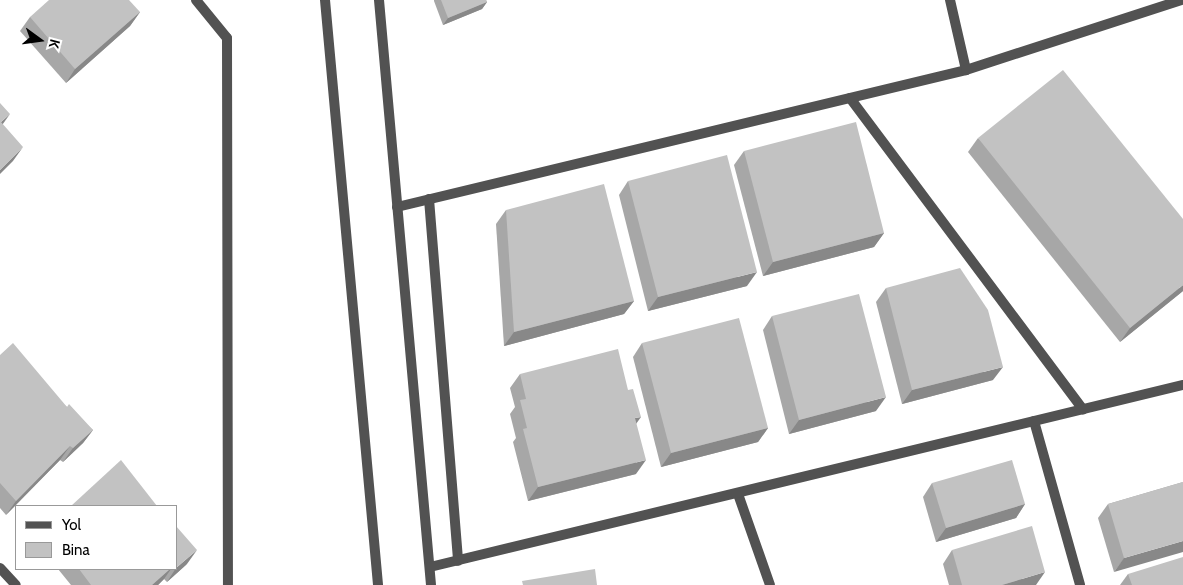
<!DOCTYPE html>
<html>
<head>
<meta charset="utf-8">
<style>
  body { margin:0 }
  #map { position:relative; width:1183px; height:585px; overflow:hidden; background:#fff; font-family:Cabin,sans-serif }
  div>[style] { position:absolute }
  .lane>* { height:10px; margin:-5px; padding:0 5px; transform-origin:5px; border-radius:5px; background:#525252 }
  .street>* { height:10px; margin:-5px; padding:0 5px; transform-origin:5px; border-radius:5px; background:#525252 }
  .wall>* { inset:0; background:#a7a7a7 }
  .shaded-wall>* { inset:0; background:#888 }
  .building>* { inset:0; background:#c2c2c2 }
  span { translate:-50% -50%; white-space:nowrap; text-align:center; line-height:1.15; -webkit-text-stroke:4px #fff; paint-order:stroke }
  .legend { position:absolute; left:15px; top:505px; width:162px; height:65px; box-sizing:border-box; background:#fff; border:1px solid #999; margin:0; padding:6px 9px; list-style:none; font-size:15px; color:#000 }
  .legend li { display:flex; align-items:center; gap:10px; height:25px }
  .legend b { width:25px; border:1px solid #999 }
  .north { position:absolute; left:15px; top:15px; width:50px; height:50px; -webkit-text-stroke:4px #fff; paint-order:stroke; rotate:104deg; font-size:14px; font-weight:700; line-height:20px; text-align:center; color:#000 }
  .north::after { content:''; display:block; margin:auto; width:18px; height:22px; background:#000; clip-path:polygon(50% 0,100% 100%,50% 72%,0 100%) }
</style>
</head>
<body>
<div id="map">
  <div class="lane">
    <div style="left:429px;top:199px;width:363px;rotate:85.4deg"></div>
  </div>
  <div class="street">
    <div style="left:196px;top:0;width:49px;rotate:50.8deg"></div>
    <div style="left:227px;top:38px;width:547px;rotate:89.9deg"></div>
    <div style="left:325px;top:0;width:587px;rotate:84.82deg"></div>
    <div style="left:379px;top:0;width:587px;rotate:84.92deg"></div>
    <div style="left:950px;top:0;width:72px;rotate:77.1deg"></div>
    <div style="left:850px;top:98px;width:389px;rotate:53.2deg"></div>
    <div style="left:397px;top:207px;width:585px;rotate:-13.54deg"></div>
    <div style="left:966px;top:70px;width:227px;rotate:-18deg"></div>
    <div style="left:1034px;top:421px;width:170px;rotate:74.3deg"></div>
    <div style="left:738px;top:494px;width:96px;rotate:70.6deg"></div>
    <div style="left:430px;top:567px;width:775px;rotate:-13.59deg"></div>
    <div style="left:0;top:568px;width:23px;rotate:47deg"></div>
  </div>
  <div class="wall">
    <div style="clip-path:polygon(434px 0,486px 0,487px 2px,482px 9px,443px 25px,434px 1px)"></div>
    <div style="clip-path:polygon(140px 12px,130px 26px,66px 83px,20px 31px,30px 17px)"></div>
    <div style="clip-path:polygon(978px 138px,1183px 291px,1120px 342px,968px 152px)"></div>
    <div style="clip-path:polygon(744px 151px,884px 233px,874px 247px,763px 276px,734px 165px)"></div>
    <div style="clip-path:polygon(628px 181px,747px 286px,648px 311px,619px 195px)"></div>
    <div style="clip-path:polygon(506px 210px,634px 301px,624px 314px,504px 346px,496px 224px)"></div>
    <div style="clip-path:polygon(886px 288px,993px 380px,902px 404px,876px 302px)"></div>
    <div style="clip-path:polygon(772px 316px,876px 411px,789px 434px,763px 330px)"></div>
    <div style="clip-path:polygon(642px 343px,768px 428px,758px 442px,661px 467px,633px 357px)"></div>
    <div style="clip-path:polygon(0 355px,67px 407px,93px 430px,83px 443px,63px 462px,60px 460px,6px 515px,0 508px)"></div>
    <div style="clip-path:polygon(520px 374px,636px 423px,636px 474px,528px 501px,513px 442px,516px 438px,510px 414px,515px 407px,510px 388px)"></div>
    <div style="clip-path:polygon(1183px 482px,1114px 572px,1098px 518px,1108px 504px)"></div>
    <div style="clip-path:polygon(932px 483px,1025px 504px,1016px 518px,936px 542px,923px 497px)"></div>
    <div style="clip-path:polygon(952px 550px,1036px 585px,949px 585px,943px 564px)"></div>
    <div style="clip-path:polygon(187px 564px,167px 582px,164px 579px,158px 585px,71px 585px,58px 569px,176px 569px)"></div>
    <div style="clip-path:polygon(1128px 574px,1183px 585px,1120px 585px)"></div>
  </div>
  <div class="shaded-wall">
    <div style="clip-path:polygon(487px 2px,482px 9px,443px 25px,448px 18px)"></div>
    <div style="clip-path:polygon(140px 12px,130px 26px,66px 83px,75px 69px)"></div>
    <div style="clip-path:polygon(10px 114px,0 128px,1px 122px)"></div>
    <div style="clip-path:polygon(23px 147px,13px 161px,0 174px,0 170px)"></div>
    <div style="clip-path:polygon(884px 233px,874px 247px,763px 276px,773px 262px)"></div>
    <div style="clip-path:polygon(757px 272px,747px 286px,648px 311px,658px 297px)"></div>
    <div style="clip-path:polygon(1183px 285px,1183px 291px,1120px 342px,1130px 328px)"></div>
    <div style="clip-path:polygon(634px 301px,624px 314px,504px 346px,514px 332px)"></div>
    <div style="clip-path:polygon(1003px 367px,993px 380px,902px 404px,912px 390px)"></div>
    <div style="clip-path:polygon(886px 397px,876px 411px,789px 434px,799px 420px)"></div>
    <div style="clip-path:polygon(641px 417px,631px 431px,635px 418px)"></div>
    <div style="clip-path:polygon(768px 428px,758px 442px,661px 467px,671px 453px)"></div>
    <div style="clip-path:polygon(93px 430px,83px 443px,63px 462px,73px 448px)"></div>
    <div style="clip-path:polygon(70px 446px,60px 460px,6px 515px,16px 501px)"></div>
    <div style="clip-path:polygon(646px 460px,636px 474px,528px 501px,538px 487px)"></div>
    <div style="clip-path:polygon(1025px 504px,1016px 518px,936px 542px,946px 528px)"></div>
    <div style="clip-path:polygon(1183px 541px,1183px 552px,1114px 572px,1124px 558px)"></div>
    <div style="clip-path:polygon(197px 550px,187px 564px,167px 582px,176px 568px)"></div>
    <div style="clip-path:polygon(170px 569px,171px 569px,164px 579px,158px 585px,152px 585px)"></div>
    <div style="clip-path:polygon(1045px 572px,1036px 585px,1002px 585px)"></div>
  </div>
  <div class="building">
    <div style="clip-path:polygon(49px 0,129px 0,140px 12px,75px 69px,30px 17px)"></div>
    <div style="clip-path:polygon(441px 0,486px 0,487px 2px,448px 18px)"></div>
    <div style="clip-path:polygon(1063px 70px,1183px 219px,1183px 285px,1130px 328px,978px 138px)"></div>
    <div style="clip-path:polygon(0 103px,10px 114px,1px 122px,23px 147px,0 170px)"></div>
    <div style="clip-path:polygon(856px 122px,884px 233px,773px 262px,744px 151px)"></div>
    <div style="clip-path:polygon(727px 155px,757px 272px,658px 297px,628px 181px)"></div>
    <div style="clip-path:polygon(604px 184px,634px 301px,514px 332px,506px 210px)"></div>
    <div style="clip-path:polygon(960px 268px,988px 310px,1003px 367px,912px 390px,886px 288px)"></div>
    <div style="clip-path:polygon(859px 294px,886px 397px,799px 420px,772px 316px)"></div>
    <div style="clip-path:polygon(739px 318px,768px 428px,671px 453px,642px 343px)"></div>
    <div style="clip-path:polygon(13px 343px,67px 407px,69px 404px,93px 430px,73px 448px,70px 446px,16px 501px,0 483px,0 355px)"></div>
    <div style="clip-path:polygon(618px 349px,628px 390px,633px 389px,641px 417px,635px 418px,646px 460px,538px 487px,523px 429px,527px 428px,520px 400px,526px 399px,520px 374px)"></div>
    <div style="clip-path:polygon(121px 460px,157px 506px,71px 506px)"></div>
    <div style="clip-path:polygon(1012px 460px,1025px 504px,946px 528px,932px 483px)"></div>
    <div style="clip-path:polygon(1183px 482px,1183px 541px,1124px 558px,1108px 504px)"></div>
    <div style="clip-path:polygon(176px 526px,197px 550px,176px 568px)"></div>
    <div style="clip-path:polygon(1032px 526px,1045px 572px,1002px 585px,962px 585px,952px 550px)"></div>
    <div style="clip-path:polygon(1183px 557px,1183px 585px,1132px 585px,1128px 574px)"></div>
    <div style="clip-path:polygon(79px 569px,170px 569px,152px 585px,91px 585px)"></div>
    <div style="clip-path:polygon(595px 569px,597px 585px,523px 585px,522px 581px)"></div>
  </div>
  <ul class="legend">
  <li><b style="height:6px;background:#525252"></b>Yol</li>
  <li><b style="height:14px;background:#c2c2c2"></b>Bina</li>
  </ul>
  <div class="north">K</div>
</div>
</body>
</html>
